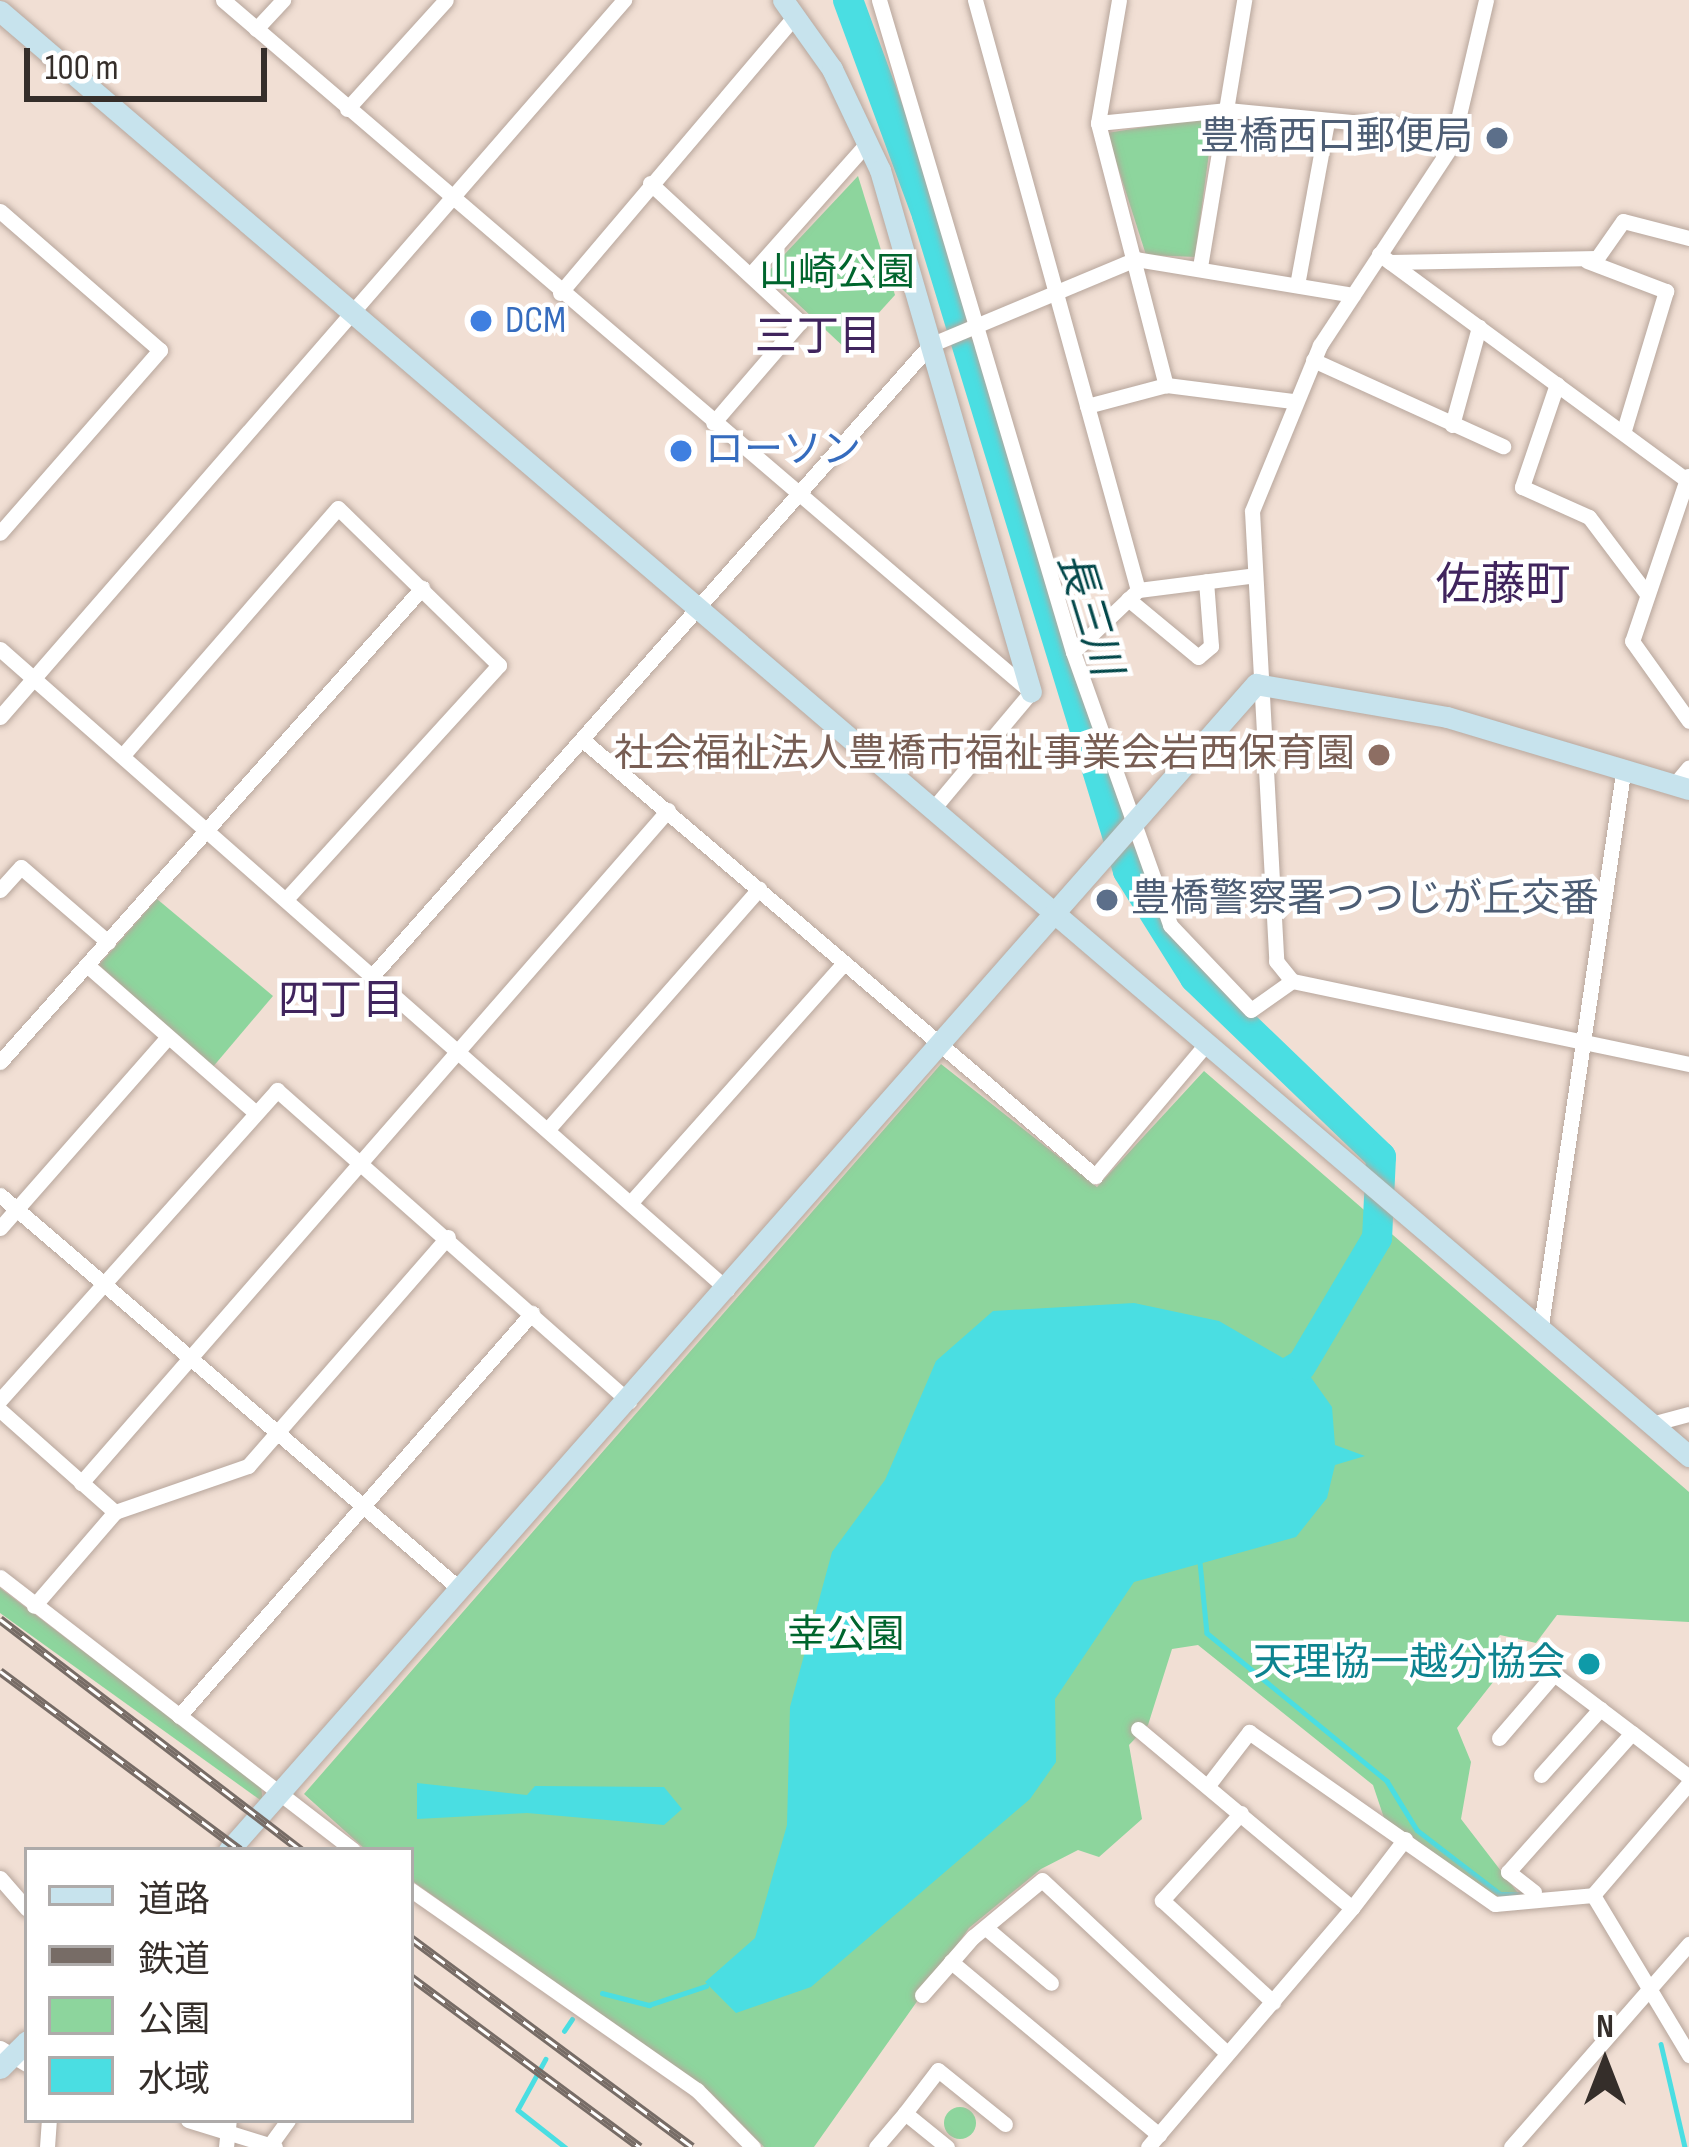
<!DOCTYPE html>
<html>
<head>
<meta charset="utf-8">
<style>
  body { margin:0 }
  #map { position:relative; width:1689px; height:2147px; overflow:hidden; background:#f1dfd4; font-family:"Sofia Sans Condensed","Noto Sans JP",sans-serif }
  div>[style] { position:absolute }
  .green>* { inset:0; background:#8dd59d }
  .round { border-radius:50% }
  .water>* { inset:0; background:#4adee2 }
  .stream>* { height:4.5px; margin:-2.25px; padding:0 2.25px; transform-origin:2.25px; border-radius:2.25px; background:#4adee2 }
  .river>* { height:30px; margin:-15px; padding:0 15px; transform-origin:15px; border-radius:15px; background:#4adee2 }
  .roads { filter:drop-shadow(0 0 3px #b7a69c) drop-shadow(0 0 3px #b7a69c) }
  .street>* { height:15px; margin:-7.5px; padding:0 7.5px; transform-origin:7.5px; border-radius:7.5px; background:#fff }
  .secondary>* { height:21px; margin:-10.5px; padding:0 10.5px; transform-origin:10.5px; border-radius:10.5px; background:#c7e3ed }
  .rail>* { height:9px; margin-top:-4.5px; transform-origin:0; background:repeating-linear-gradient(90deg,#fff 0 14px,#776c66 0 28px); box-sizing:border-box; border-block:3px solid #776c66 }
  .dots>* { width:33px; height:33px; translate:-50% -50%; box-sizing:border-box; border:6px solid #fff; border-radius:50% }
  span { translate:-50% -50%; white-space:nowrap; text-align:center; line-height:1.15; -webkit-text-stroke:9px #fff; paint-order:stroke }
  .service-label { font-size:39px; color:#4e5e75 }
  .right { translate:-100% -50%; text-align:right }
  .left { translate:0 -50%; text-align:left }
  .park-label { font-size:39px; color:#00652d }
  .shop-label { font-size:39px; color:#366cbe }
  .education-label { font-size:39px; color:#785e54 }
  .culture-label { font-size:39px; color:#0d838f }
  .neighbourhood-label { font-size:42px; color:#40245d }
  .water-label { font-size:42px; color:#03484a; font-style:italic }
  .quarter-label { font-size:45px; color:#40245d }
  .legend { position:absolute; left:24px; top:1847px; width:390px; height:276px; box-sizing:border-box; background:#fff; border:3px solid #aeabaa; margin:0; padding:15px 21px; list-style:none; font-size:36px; color:#352e2a }
  .legend li { display:flex; align-items:center; gap:24px; height:60px }
  .legend b { width:60px; border:3px solid #aeabaa }
  .north { position:absolute; left:1545px; top:2003px; width:120px; height:120px; -webkit-text-stroke:9px #fff; paint-order:stroke; rotate:0deg; font-size:33px; font-weight:700; line-height:48px; text-align:center; color:#352e2a }
  .north::after { content:''; display:block; margin:auto; width:42px; height:54px; background:#352e2a; clip-path:polygon(50% 0,100% 100%,50% 72%,0 100%) }
  .scale { position:absolute; left:24px; top:48px; width:243px; height:54px; box-sizing:border-box; border:6px solid #352e2a; border-top:0; padding-left:15px; font-size:36px; line-height:42px; white-space:nowrap; color:#352e2a; -webkit-text-stroke:9px #fff; paint-order:stroke }
</style>
</head>
<body>
<div id="map">
  <div class="green">
    <div style="clip-path:polygon(1214px 116px,1195px 257px,1146px 255px,1107px 133px)"></div>
    <div style="clip-path:polygon(858px 176px,895px 295px,846px 349px,766px 274px)"></div>
    <div style="clip-path:polygon(157px 899px,273px 996px,212px 1068px,99px 965px)"></div>
    <div style="clip-path:polygon(941px 1064px,1097px 1187px,1204px 1071px,1689px 1492px,1689px 1622px,1557px 1615px,1536px 1643px,1500px 1635px,1483px 1656px,1501px 1672px,1457px 1728px,1471px 1762px,1461px 1819px,1521px 1897px,1495px 1897px,1386px 1824px,1373px 1785px,1198px 1645px,1172px 1649px,1148px 1725px,1129px 1745px,1142px 1819px,1099px 1857px,1078px 1850px,1041px 1869px,969px 1928px,814px 2147px,764px 2147px,710px 2092px,411px 1880px,411px 1850px,366px 1850px,304px 1794px)"></div>
    <div style="clip-path:polygon(0 1588px,261px 1786px,263px 1802px,0 1613px)"></div>
    <div class="round" style="left:944px;top:2107px;width:32px;height:32px"></div>
  </div>
  <div class="water">
    <div style="clip-path:polygon(1134px 1303px,1219px 1321px,1283px 1358px,1293px 1352px,1332px 1407px,1335px 1445px,1365px 1456px,1335px 1465px,1327px 1498px,1296px 1537px,1134px 1582px,1055px 1699px,1056px 1762px,1030px 1799px,811px 1987px,736px 2013px,705px 1982px,755px 1938px,787px 1825px,790px 1707px,832px 1552px,885px 1480px,936px 1361px,993px 1311px)"></div>
    <div style="clip-path:polygon(417px 1783px,527px 1795px,535px 1786px,664px 1787px,682px 1809px,664px 1825px,527px 1813px,417px 1819px)"></div>
  </div>
  <div class="stream">
    <div style="left:1200px;top:1562px;width:71px;rotate:84.4deg"></div>
    <div style="left:1207px;top:1633px;width:233px;rotate:39.4deg"></div>
    <div style="left:1387px;top:1781px;width:57px;rotate:58.5deg"></div>
    <div style="left:1417px;top:1830px;width:105px;rotate:37.6deg"></div>
    <div style="left:1500px;top:1894px;width:21px"></div>
    <div style="left:602px;top:1993px;width:49px;rotate:14.3deg"></div>
    <div style="left:649px;top:2005px;width:60px;rotate:-18.4deg"></div>
    <div style="left:564px;top:2031px;width:14px;rotate:-56deg"></div>
    <div style="left:1661px;top:2044px;width:106px;rotate:76.9deg"></div>
    <div style="left:546px;top:2059px;width:58px;rotate:118.8deg"></div>
    <div style="left:518px;top:2110px;width:60px;rotate:38.2deg"></div>
  </div>
  <div class="river">
    <div style="left:848px;top:0;width:229px;rotate:69.8deg"></div>
    <div style="left:927px;top:215px;width:686px;rotate:72.96deg"></div>
    <div style="left:1128px;top:871px;width:126px;rotate:57.9deg"></div>
    <div style="left:1195px;top:978px;width:258px;rotate:43.9deg"></div>
    <div style="left:1381px;top:1157px;width:81px;rotate:92.8deg"></div>
    <div style="left:1377px;top:1238px;width:149px;rotate:120.7deg"></div>
  </div>
  <div class="roads">
    <div class="street">
      <div style="left:223px;top:0;width:1064px;rotate:40.58deg"></div>
      <div style="left:1031px;top:692px;width:146px;rotate:130deg"></div>
      <div style="left:879px;top:0;width:680px;rotate:73.43deg"></div>
      <div style="left:1073px;top:652px;width:290px;rotate:70.4deg"></div>
      <div style="left:1170px;top:925px;width:117px;rotate:46.4deg"></div>
      <div style="left:1251px;top:1010px;width:50px;rotate:-35.3deg"></div>
      <div style="left:975px;top:0;width:612px;rotate:74.56deg"></div>
      <div style="left:1119px;top:0;width:125px;rotate:99.7deg"></div>
      <div style="left:1098px;top:123px;width:271px;rotate:75.5deg"></div>
      <div style="left:1486px;top:0;width:149px;rotate:103.2deg"></div>
      <div style="left:1452px;top:145px;width:240px;rotate:123.4deg"></div>
      <div style="left:1320px;top:345px;width:179px;rotate:112.3deg"></div>
      <div style="left:1252px;top:511px;width:451px;rotate:86.9deg"></div>
      <div style="left:1276px;top:961px;width:26px;rotate:51deg"></div>
      <div style="left:1292px;top:981px;width:406px;rotate:11.8deg"></div>
      <div style="left:256px;top:29px;width:40px;rotate:-47deg"></div>
      <div style="left:347px;top:109px;width:147px;rotate:-47.8deg"></div>
      <div style="left:1098px;top:123px;width:130px;rotate:-5.8deg"></div>
      <div style="left:1227px;top:110px;width:229px;rotate:5.5deg"></div>
      <div style="left:650px;top:183px;width:205px;rotate:42.8deg"></div>
      <div style="left:800px;top:322px;width:133px;rotate:130.7deg"></div>
      <div style="left:0;top:211px;width:212px;rotate:41deg"></div>
      <div style="left:160px;top:350px;width:243px;rotate:131.2deg"></div>
      <div style="left:1379px;top:254px;width:385px;rotate:36.3deg"></div>
      <div style="left:1587px;top:261px;width:85px;rotate:20.8deg"></div>
      <div style="left:1666px;top:291px;width:148px;rotate:106.8deg"></div>
      <div style="left:1390px;top:262px;width:207px;rotate:-1.1deg"></div>
      <div style="left:1597px;top:258px;width:45px;rotate:-54.9deg"></div>
      <div style="left:1623px;top:221px;width:68px;rotate:14.4deg"></div>
      <div style="left:1200px;top:267px;width:271px;rotate:-80.6deg"></div>
      <div style="left:750px;top:275px;width:179px;rotate:-48.4deg"></div>
      <div style="left:1297px;top:285px;width:167px;rotate:-79.6deg"></div>
      <div style="left:560px;top:293px;width:363px;rotate:-49.7deg"></div>
      <div style="left:1313px;top:360px;width:209px;rotate:24.4deg"></div>
      <div style="left:1557px;top:384px;width:109px;rotate:108.8deg"></div>
      <div style="left:1522px;top:487px;width:73px;rotate:24.1deg"></div>
      <div style="left:1589px;top:517px;width:96px;rotate:53deg"></div>
      <div style="left:1087px;top:406px;width:82px;rotate:-14.9deg"></div>
      <div style="left:1166px;top:385px;width:128px;rotate:7.2deg"></div>
      <div style="left:1452px;top:425px;width:102px;rotate:-74.6deg"></div>
      <div style="left:1688px;top:476px;width:174px;rotate:108.7deg"></div>
      <div style="left:1632px;top:641px;width:98px;rotate:54.5deg"></div>
      <div style="left:1128px;top:599px;width:91px;rotate:39.6deg"></div>
      <div style="left:1198px;top:657px;width:17px;rotate:-40deg"></div>
      <div style="left:1211px;top:646px;width:65px;rotate:-94.4deg"></div>
      <div style="left:0;top:649px;width:969px;rotate:41.36deg"></div>
      <div style="left:1073px;top:652px;width:90px;rotate:-43.6deg"></div>
      <div style="left:1138px;top:590px;width:112px;rotate:-7.2deg"></div>
      <div style="left:0;top:717px;width:951px;rotate:-48.97deg"></div>
      <div style="left:585px;top:742px;width:670px;rotate:40.4deg"></div>
      <div style="left:1095px;top:1176px;width:174px;rotate:-49.9deg"></div>
      <div style="left:123px;top:755px;width:327px;rotate:-49deg"></div>
      <div style="left:338px;top:508px;width:225px;rotate:44.3deg"></div>
      <div style="left:499px;top:665px;width:316px;rotate:132.3deg"></div>
      <div style="left:1674px;top:785px;width:23px;rotate:-50deg"></div>
      <div style="left:0;top:890px;width:31px;rotate:-48deg"></div>
      <div style="left:21px;top:867px;width:115px;rotate:40.8deg"></div>
      <div style="left:88px;top:966px;width:223px;rotate:41.2deg"></div>
      <div style="left:373px;top:975px;width:841px;rotate:-48.52deg"></div>
      <div style="left:930px;top:345px;width:223px;rotate:-22.7deg"></div>
      <div style="left:1136px;top:259px;width:220px;rotate:9.4deg"></div>
      <div style="left:0;top:1062px;width:635px;rotate:-48.32deg"></div>
      <div style="left:548px;top:1129px;width:320px;rotate:-48.7deg"></div>
      <div style="left:0;top:1195px;width:607px;rotate:40.59deg"></div>
      <div style="left:632px;top:1201px;width:319px;rotate:-48.3deg"></div>
      <div style="left:0;top:1228px;width:253px;rotate:-48.7deg"></div>
      <div style="left:1541px;top:1325px;width:558px;rotate:-81.55deg"></div>
      <div style="left:0;top:1400px;width:416px;rotate:-48.2deg"></div>
      <div style="left:277px;top:1090px;width:470px;rotate:41.5deg"></div>
      <div style="left:0;top:1410px;width:154px;rotate:41.6deg"></div>
      <div style="left:115px;top:1512px;width:124px;rotate:130.8deg"></div>
      <div style="left:1651px;top:1424px;width:39px;rotate:-15deg"></div>
      <div style="left:81px;top:1483px;width:893px;rotate:-48.9deg"></div>
      <div style="left:115px;top:1512px;width:141px;rotate:-19.1deg"></div>
      <div style="left:248px;top:1466px;width:304px;rotate:-48.9deg"></div>
      <div style="left:0;top:1577px;width:446px;rotate:37.7deg"></div>
      <div style="left:179px;top:1716px;width:536px;rotate:-48.78deg"></div>
      <div style="left:1138px;top:1729px;width:279px;rotate:39.9deg"></div>
      <div style="left:1352px;top:1908px;width:314px;rotate:130.5deg"></div>
      <div style="left:1499px;top:1738px;width:84px;rotate:-49.3deg"></div>
      <div style="left:1554px;top:1674px;width:98px;rotate:37.1deg"></div>
      <div style="left:1541px;top:1775px;width:89px;rotate:-48.2deg"></div>
      <div style="left:1209px;top:1784px;width:66px;rotate:-52.4deg"></div>
      <div style="left:1249px;top:1732px;width:300px;rotate:35deg"></div>
      <div style="left:1495px;top:1904px;width:98px;rotate:-5.2deg"></div>
      <div style="left:1593px;top:1895px;width:187px;rotate:59deg"></div>
      <div style="left:1241px;top:1813px;width:118px;rotate:132.2deg"></div>
      <div style="left:1162px;top:1900px;width:151px;rotate:42.6deg"></div>
      <div style="left:0;top:1878px;width:41px;rotate:48.9deg"></div>
      <div style="left:411px;top:1890px;width:349px;rotate:35deg"></div>
      <div style="left:697px;top:2090px;width:80px;rotate:45.5deg"></div>
      <div style="left:1534px;top:1892px;width:33px;rotate:-142deg"></div>
      <div style="left:1508px;top:1872px;width:186px;rotate:-48.3deg"></div>
      <div style="left:1632px;top:1733px;width:72px;rotate:37.7deg"></div>
      <div style="left:1593px;top:1895px;width:148px;rotate:-49.4deg"></div>
      <div style="left:1352px;top:1908px;width:87px;rotate:-52.5deg"></div>
      <div style="left:986px;top:1928px;width:85px;rotate:40.2deg"></div>
      <div style="left:922px;top:1995px;width:44px;rotate:-48.7deg"></div>
      <div style="left:0;top:2048px;width:31px;rotate:31deg"></div>
      <div style="left:905px;top:2113px;width:54px;rotate:-52.5deg"></div>
      <div style="left:938px;top:2070px;width:86px;rotate:38.9deg"></div>
      <div style="left:188px;top:2120px;width:91px;rotate:17.2deg"></div>
      <div style="left:1159px;top:2135px;width:271px;rotate:-140.2deg"></div>
      <div style="left:951px;top:1962px;width:33px;rotate:-49deg"></div>
      <div style="left:973px;top:1937px;width:89px;rotate:-39.6deg"></div>
      <div style="left:1042px;top:1880px;width:253px;rotate:43.1deg"></div>
      <div style="left:270px;top:2145px;width:31px;rotate:-54deg"></div>
      <div style="left:47px;top:2147px;width:27px;rotate:-86deg"></div>
      <div style="left:226px;top:2147px;width:27px;rotate:-84deg"></div>
      <div style="left:876px;top:2147px;width:45px;rotate:-49.5deg"></div>
      <div style="left:905px;top:2113px;width:54px;rotate:39deg"></div>
      <div style="left:1511px;top:2147px;width:270px;rotate:-48.8deg"></div>
    </div>
    <div class="secondary">
      <div style="left:783px;top:0;width:85px;rotate:54.6deg"></div>
      <div style="left:832px;top:69px;width:112px;rotate:64.6deg"></div>
      <div style="left:880px;top:170px;width:543px;rotate:73.87deg"></div>
      <div style="left:0;top:11px;width:2223px;rotate:40.55deg"></div>
      <div style="left:229px;top:1850px;width:1554px;rotate:-48.63deg"></div>
      <div style="left:1256px;top:684px;width:194px;rotate:9.8deg"></div>
      <div style="left:1447px;top:717px;width:252px;rotate:16.6deg"></div>
      <div style="left:0;top:2068px;width:38px;rotate:-45deg"></div>
    </div>
  </div>
  <div class="rail">
    <div style="left:0;top:1619px;width:379px;rotate:37.5deg"></div>
    <div style="left:0;top:1671px;width:299px;rotate:36.7deg"></div>
    <div style="left:411px;top:1938px;width:350px;rotate:36.6deg"></div>
    <div style="left:411px;top:1977px;width:285px;rotate:36.6deg"></div>
  </div>
  <div class="dots">
    <div style="left:1497px;top:138px;background:#5c6f8a"></div>
    <div style="left:481px;top:321px;background:#3f7fe0"></div>
    <div style="left:681px;top:451px;background:#3f7fe0"></div>
    <div style="left:1379px;top:755px;background:#8d6e63"></div>
    <div style="left:1107px;top:900px;background:#5c6f8a"></div>
    <div style="left:1589px;top:1664px;background:#0f9aa8"></div>
  </div>
  <div class="service-label">
    <span class="right" style="left:1473px;top:138px">豊橋西口郵便局</span>
    <span class="left" style="left:1131px;top:900px">豊橋警察署つつじが丘交番</span>
  </div>
  <div class="park-label">
    <span style="left:837px;top:274px">山崎公園</span>
    <span style="left:846px;top:1636px">幸公園</span>
  </div>
  <div class="shop-label">
    <span class="left" style="left:505px;top:321px">DCM</span>
    <span class="left" style="left:705px;top:451px">ローソン</span>
  </div>
  <div class="education-label">
    <span class="right" style="left:1355px;top:755px">社会福祉法人豊橋市福祉事業会岩西保育園</span>
  </div>
  <div class="culture-label">
    <span class="right" style="left:1565px;top:1664px">天理協一越分協会</span>
  </div>
  <div class="neighbourhood-label">
    <span style="left:818px;top:338px">三丁目</span>
    <span style="left:341px;top:1002px">四丁目</span>
  </div>
  <div class="water-label">
    <span style="left:1088px;top:614px;rotate:73deg">長三川</span>
  </div>
  <div class="quarter-label">
    <span style="left:1503px;top:586px">佐藤町</span>
  </div>
  <ul class="legend">
  <li><b style="height:15px;background:#c7e3ed"></b>道路</li>
  <li><b style="height:15px;background:#776c66"></b>鉄道</li>
  <li><b style="height:33px;background:#8dd59d"></b>公園</li>
  <li><b style="height:33px;background:#4adee2"></b>水域</li>
  </ul>
  <div class="north">N</div>
  <div class="scale">100 m</div>
</div>
</body>
</html>
